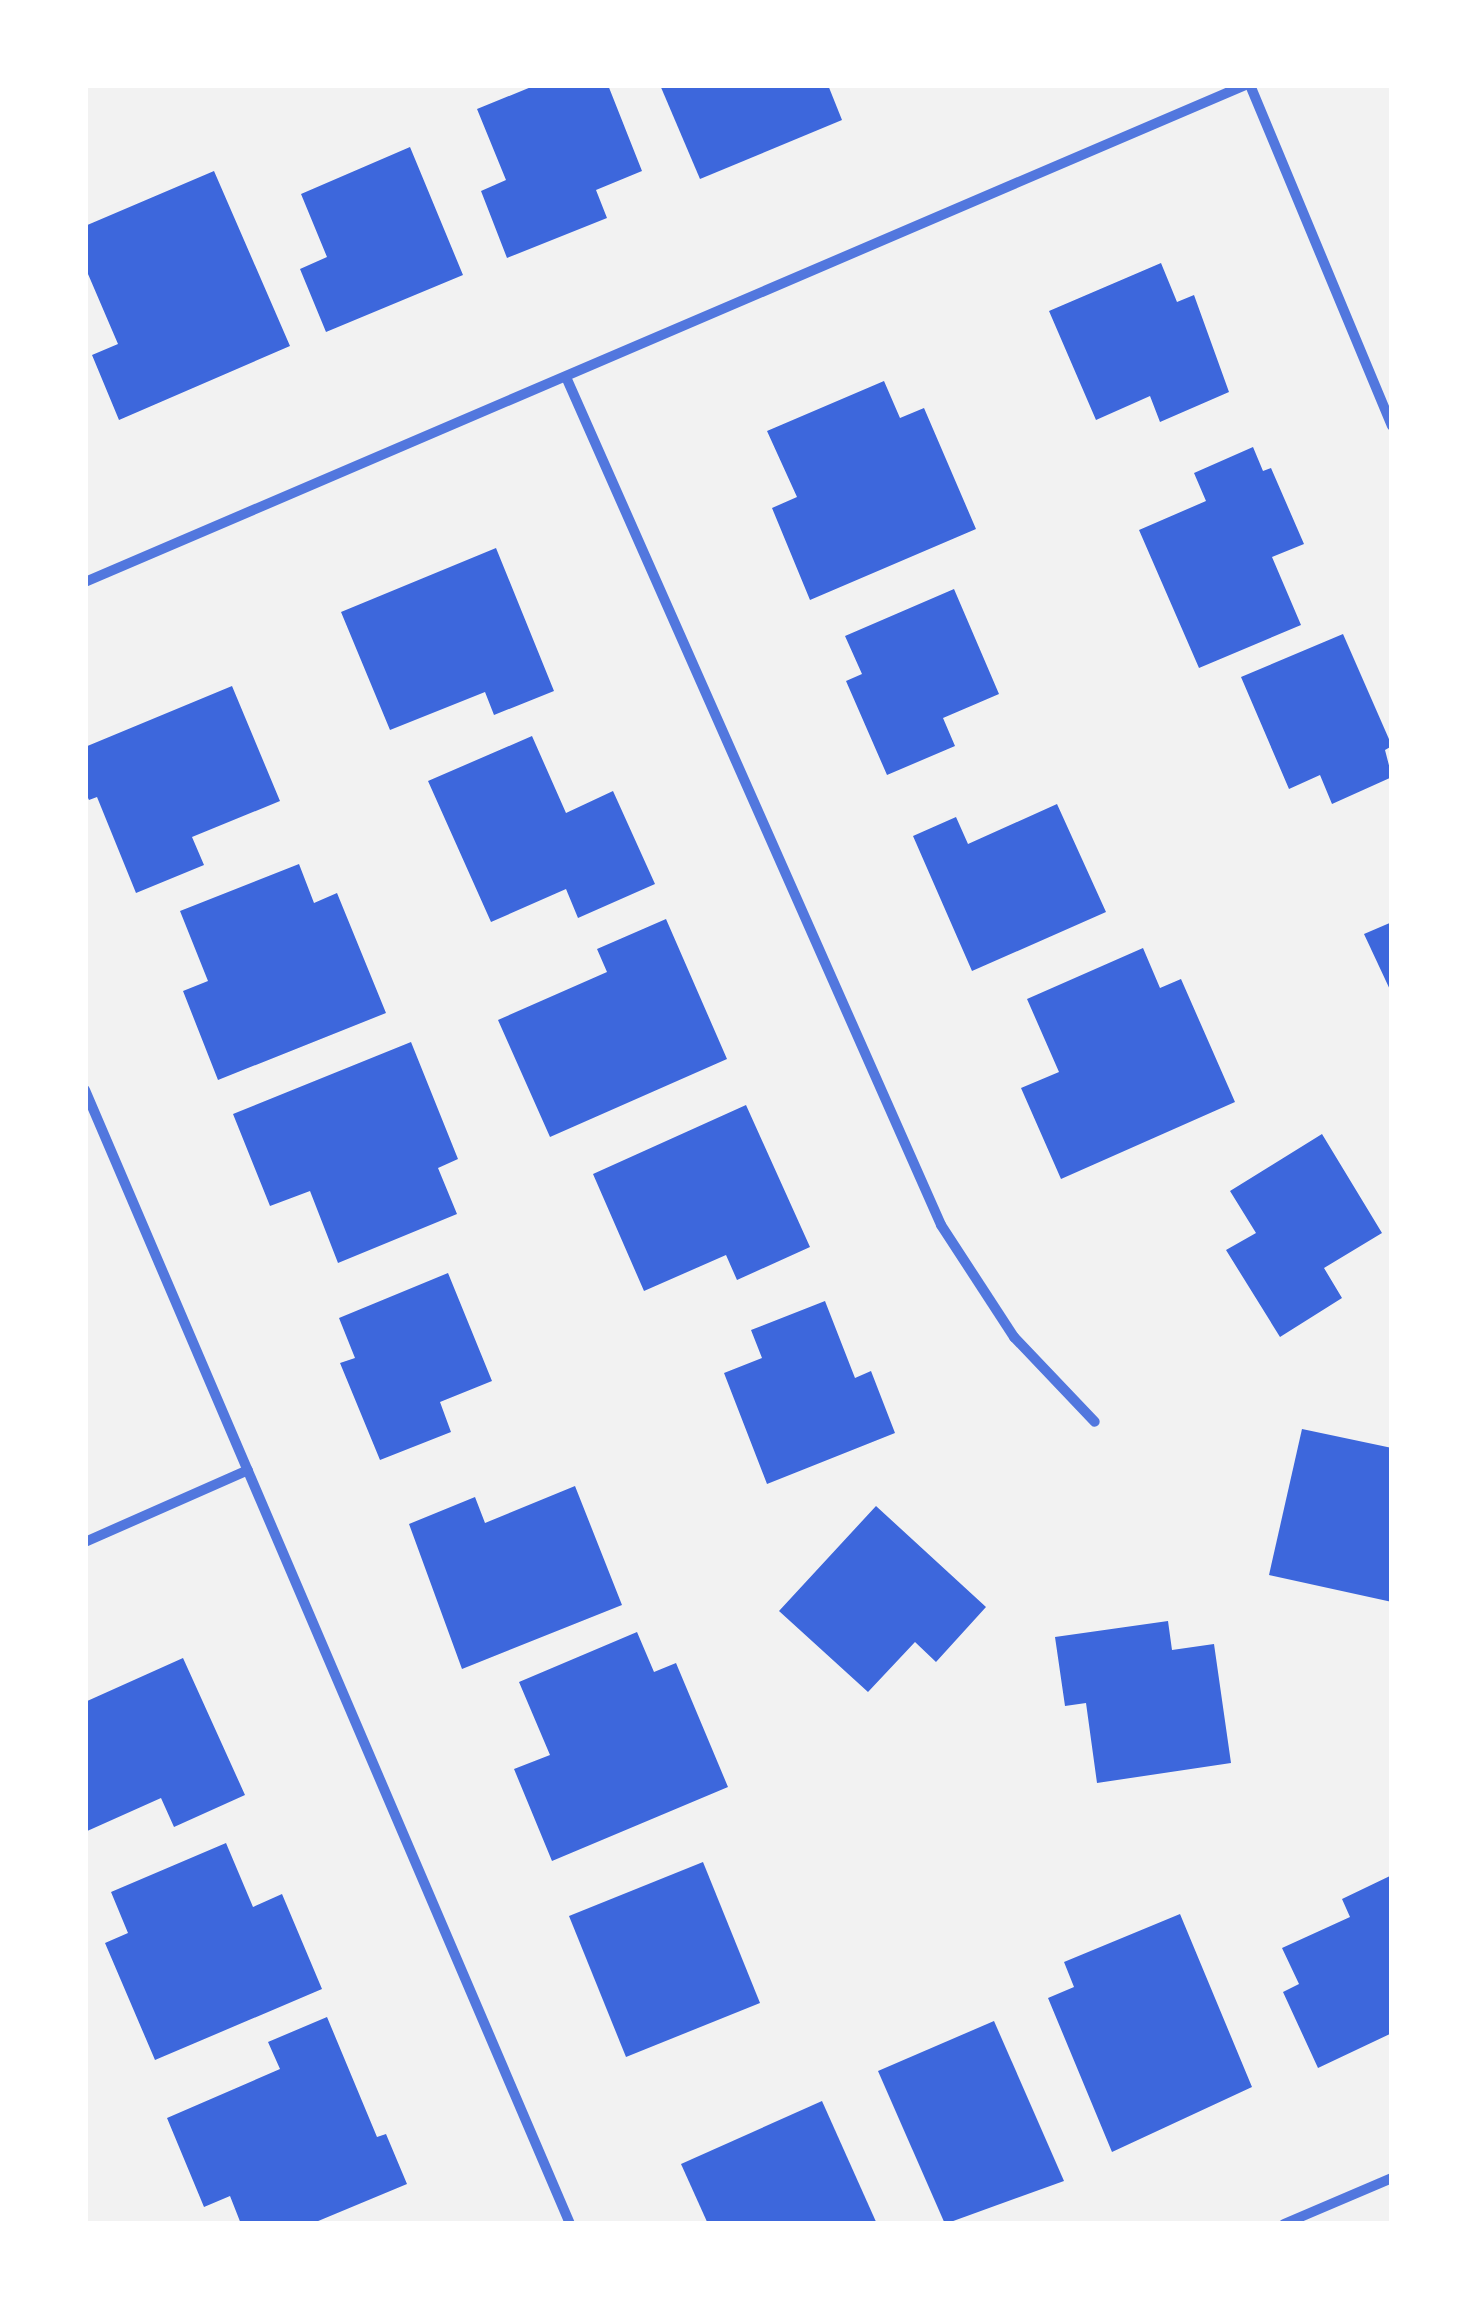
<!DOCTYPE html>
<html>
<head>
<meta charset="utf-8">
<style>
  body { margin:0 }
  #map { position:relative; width:1477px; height:2309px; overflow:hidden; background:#f2f2f2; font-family:"DM Sans",sans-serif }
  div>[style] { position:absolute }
  .building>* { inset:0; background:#3d67dc }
  .minor>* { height:10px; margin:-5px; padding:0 5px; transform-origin:5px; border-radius:5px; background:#5277de }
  span { translate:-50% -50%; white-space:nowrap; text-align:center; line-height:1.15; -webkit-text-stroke:10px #fff; paint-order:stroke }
  .frame { position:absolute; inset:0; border:88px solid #fff; pointer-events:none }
</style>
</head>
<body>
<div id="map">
  <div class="building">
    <div style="clip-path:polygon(536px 85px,608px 85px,642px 171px,596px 190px,607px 218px,507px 258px,481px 191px,506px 180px,477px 109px)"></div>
    <div style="clip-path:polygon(660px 85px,828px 85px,842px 120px,700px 179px)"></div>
    <div style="clip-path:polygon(410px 147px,463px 275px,326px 332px,300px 269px,327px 257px,301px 194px)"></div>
    <div style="clip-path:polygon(214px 171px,290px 346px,119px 420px,92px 355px,118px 344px,85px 267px,85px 226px)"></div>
    <div style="clip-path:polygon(1161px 263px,1177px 302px,1194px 295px,1229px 392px,1160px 422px,1150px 396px,1096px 420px,1049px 311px)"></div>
    <div style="clip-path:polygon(884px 381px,900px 418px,924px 408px,976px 529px,810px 600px,772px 508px,797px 497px,767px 431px)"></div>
    <div style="clip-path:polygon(1253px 447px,1263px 471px,1271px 468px,1304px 544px,1272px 557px,1301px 625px,1199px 668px,1139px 530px,1206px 501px,1194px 473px)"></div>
    <div style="clip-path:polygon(496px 548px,554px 691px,494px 715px,485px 692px,390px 730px,341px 612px)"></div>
    <div style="clip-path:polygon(954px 589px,999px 694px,943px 718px,955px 746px,887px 775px,846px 681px,862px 674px,845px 636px)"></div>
    <div style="clip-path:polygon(1343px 634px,1392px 746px,1385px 750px,1392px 777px,1332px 804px,1320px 775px,1289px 789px,1241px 677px)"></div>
    <div style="clip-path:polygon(232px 686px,280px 801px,192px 837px,204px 865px,136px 893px,97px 797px,89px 800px,85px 792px,85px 747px)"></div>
    <div style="clip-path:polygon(532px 736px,566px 813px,613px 791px,655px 884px,578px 918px,566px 889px,491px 922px,428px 781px)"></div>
    <div style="clip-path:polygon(1057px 804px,1106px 912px,972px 971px,913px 836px,956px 817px,968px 844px)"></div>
    <div style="clip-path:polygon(299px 864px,314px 903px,337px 893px,386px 1013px,218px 1080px,183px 991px,208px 981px,180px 911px)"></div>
    <div style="clip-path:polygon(666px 919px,727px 1059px,550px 1137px,498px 1020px,607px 972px,597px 949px)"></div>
    <div style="clip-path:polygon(1392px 922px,1392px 994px,1364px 934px)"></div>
    <div style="clip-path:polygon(1143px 948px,1160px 988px,1181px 979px,1235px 1102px,1061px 1179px,1021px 1088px,1059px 1072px,1027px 999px)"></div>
    <div style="clip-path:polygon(411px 1042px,458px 1159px,438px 1168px,457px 1214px,338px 1263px,310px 1191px,270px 1206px,233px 1114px)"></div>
    <div style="clip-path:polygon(746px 1105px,810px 1247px,737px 1280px,726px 1255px,644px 1291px,593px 1174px)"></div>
    <div style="clip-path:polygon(1322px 1134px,1382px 1233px,1324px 1268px,1342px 1298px,1280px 1337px,1226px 1250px,1256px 1233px,1230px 1191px)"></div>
    <div style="clip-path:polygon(448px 1273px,492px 1381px,440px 1402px,451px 1432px,380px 1460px,340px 1363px,355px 1358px,339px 1318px)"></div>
    <div style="clip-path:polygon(825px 1301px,855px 1378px,871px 1371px,895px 1433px,767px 1484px,724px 1373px,762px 1358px,751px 1330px)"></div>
    <div style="clip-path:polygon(1302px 1429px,1392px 1448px,1392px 1602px,1269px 1575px)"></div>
    <div style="clip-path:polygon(575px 1486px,622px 1605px,462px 1669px,409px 1524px,475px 1497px,485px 1523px)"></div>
    <div style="clip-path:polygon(876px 1506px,986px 1607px,936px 1662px,915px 1642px,868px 1692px,779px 1611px)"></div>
    <div style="clip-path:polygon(1168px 1621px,1172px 1650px,1214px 1644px,1231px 1763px,1097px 1783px,1086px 1703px,1065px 1706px,1055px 1637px)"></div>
    <div style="clip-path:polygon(637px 1632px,654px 1672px,676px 1663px,728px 1787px,552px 1861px,514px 1769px,550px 1755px,519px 1682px)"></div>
    <div style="clip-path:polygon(183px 1658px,245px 1795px,174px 1827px,161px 1798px,85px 1832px,85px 1702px)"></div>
    <div style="clip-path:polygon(226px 1843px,253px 1907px,282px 1894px,322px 1989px,155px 2060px,105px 1943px,128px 1933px,111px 1892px)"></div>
    <div style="clip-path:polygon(703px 1862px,760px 2003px,626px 2057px,569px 1916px)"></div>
    <div style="clip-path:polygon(1392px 1875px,1392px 2033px,1318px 2068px,1283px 1992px,1299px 1984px,1282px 1948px,1350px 1917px,1342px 1899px)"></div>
    <div style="clip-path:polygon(1180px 1914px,1252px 2087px,1112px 2152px,1048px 1998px,1074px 1987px,1064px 1962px)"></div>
    <div style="clip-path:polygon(327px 2017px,377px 2137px,386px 2134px,407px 2184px,311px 2224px,241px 2224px,230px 2196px,204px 2207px,167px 2118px,280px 2069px,268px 2042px)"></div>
    <div style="clip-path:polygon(994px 2021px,1064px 2181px,945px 2224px,878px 2071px)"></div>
    <div style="clip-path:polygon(822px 2101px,877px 2224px,708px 2224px,681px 2164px)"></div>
  </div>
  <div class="minor">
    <div style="left:1250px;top:85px;width:369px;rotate:67.4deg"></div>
    <div style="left:566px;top:377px;width:927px;rotate:66.14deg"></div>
    <div style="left:941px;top:1225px;width:134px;rotate:56.9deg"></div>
    <div style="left:1014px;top:1337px;width:117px;rotate:46.4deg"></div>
    <div style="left:85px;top:582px;width:1262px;rotate:-23.19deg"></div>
    <div style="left:85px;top:1090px;width:1233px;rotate:66.84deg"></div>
    <div style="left:85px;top:1542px;width:178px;rotate:-23.8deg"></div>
    <div style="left:1284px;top:2224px;width:117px;rotate:-23.1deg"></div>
  </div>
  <div class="frame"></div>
</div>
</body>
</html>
